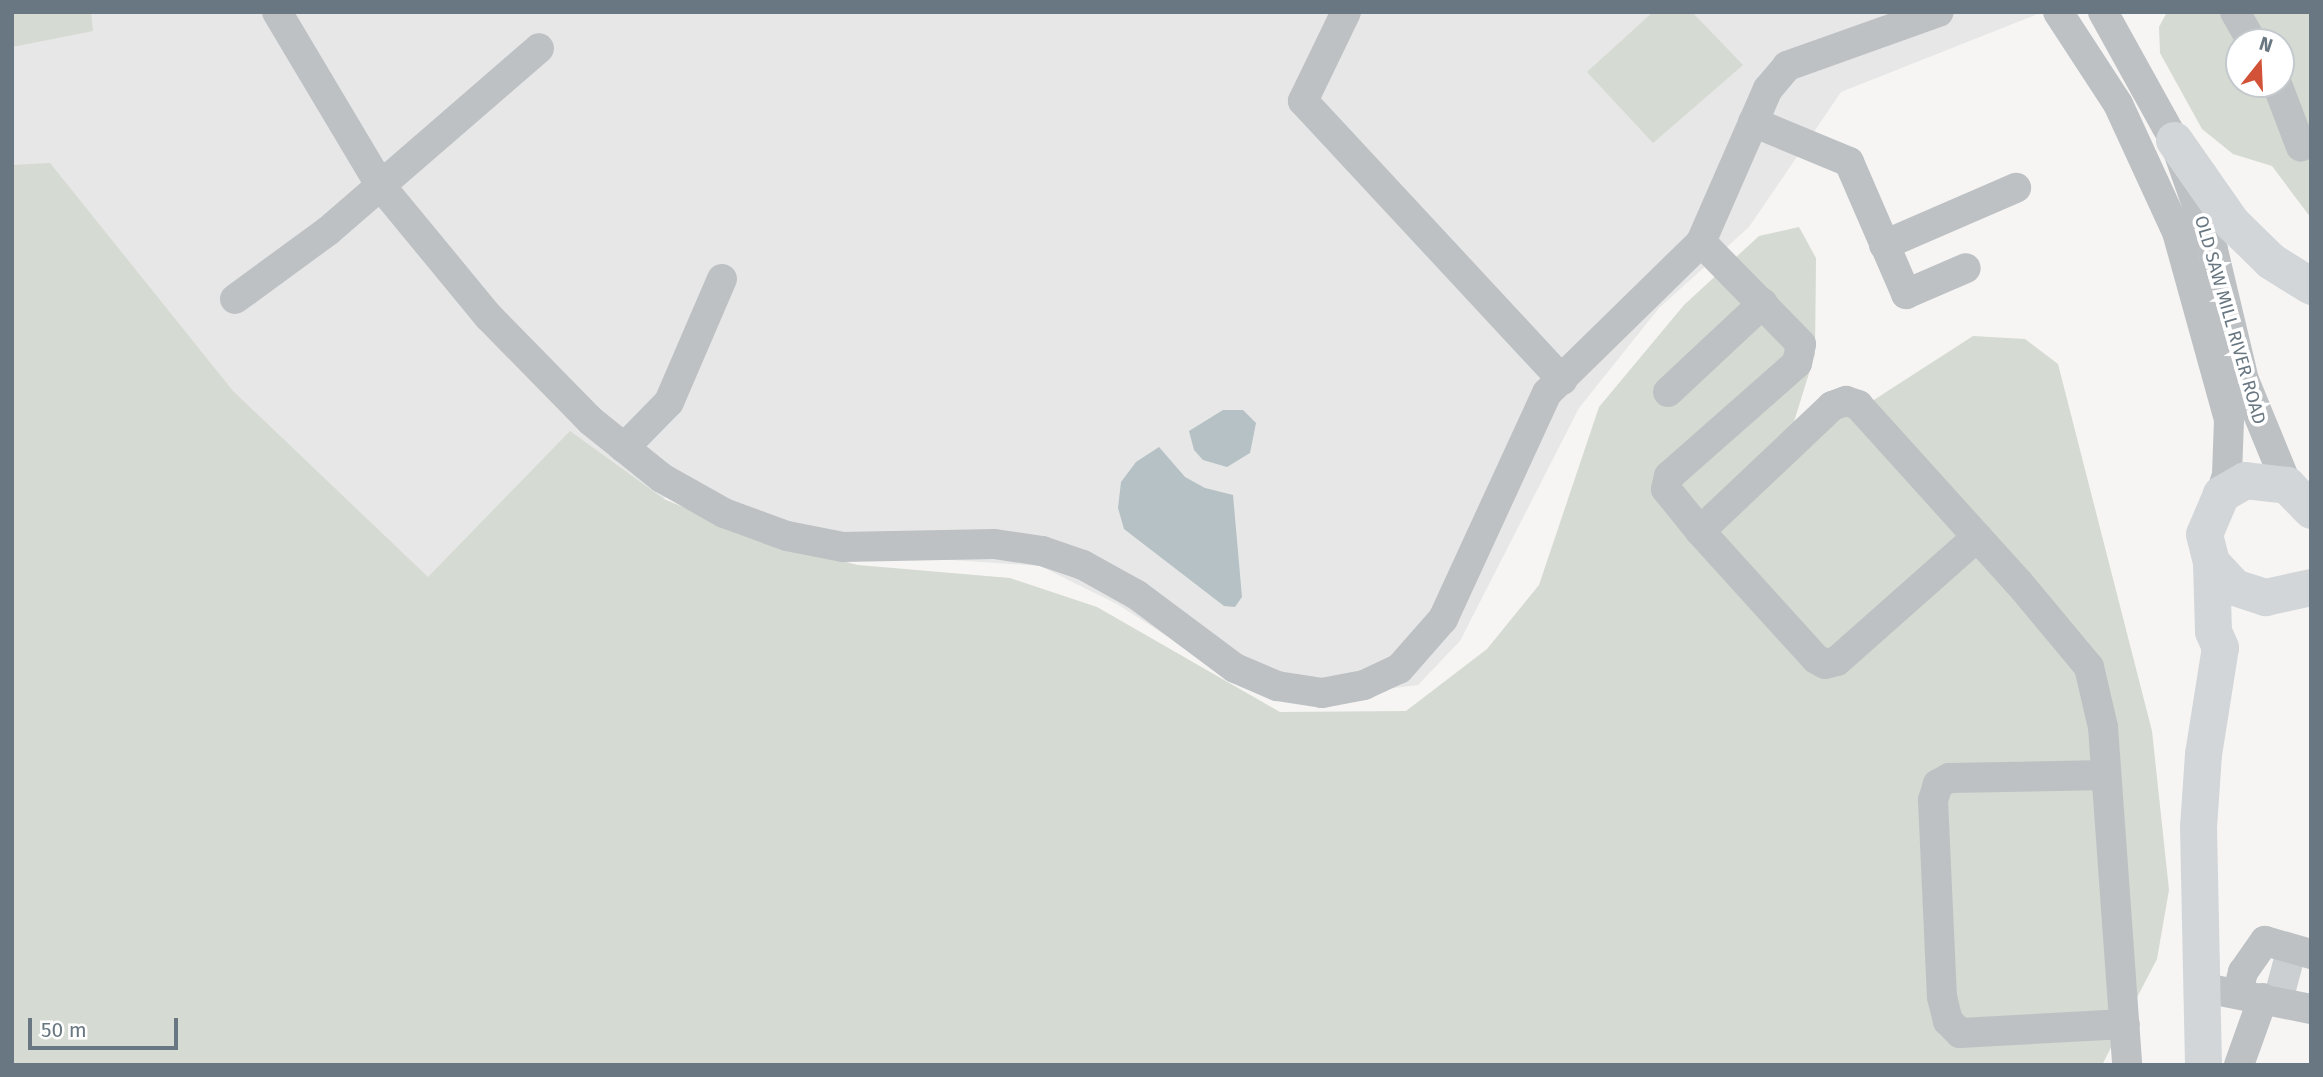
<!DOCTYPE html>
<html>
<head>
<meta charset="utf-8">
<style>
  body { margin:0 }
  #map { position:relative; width:2323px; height:1077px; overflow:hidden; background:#f6f5f3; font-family:"Fira Sans",sans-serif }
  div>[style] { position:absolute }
  .built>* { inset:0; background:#e6e7e6 }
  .green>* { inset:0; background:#d5dad2 }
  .water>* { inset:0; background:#b5c1c4 }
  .minor-tunnel>* { height:30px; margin-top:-15px; transform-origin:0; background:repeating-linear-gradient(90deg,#cbcfd1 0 30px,transparent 0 45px) }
  .minor>* { height:30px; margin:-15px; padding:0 15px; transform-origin:15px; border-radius:15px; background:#bdc1c4 }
  .major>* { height:37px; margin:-18.5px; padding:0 18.5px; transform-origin:18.5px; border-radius:18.5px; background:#d2d6d9 }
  span { translate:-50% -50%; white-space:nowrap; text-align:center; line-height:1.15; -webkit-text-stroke:7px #fff; paint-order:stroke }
  .street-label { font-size:18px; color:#687781 }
  .frame { position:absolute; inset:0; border:14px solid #687781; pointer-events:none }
  .north { position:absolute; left:2225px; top:28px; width:70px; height:70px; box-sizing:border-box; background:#fff; border:2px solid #c3c9cd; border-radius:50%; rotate:18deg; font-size:19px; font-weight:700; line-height:28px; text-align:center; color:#687781 }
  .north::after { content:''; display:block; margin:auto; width:24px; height:32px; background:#d15237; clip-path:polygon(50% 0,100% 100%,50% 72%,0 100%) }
  .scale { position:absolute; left:28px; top:1018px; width:150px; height:32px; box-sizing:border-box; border:4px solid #687781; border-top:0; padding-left:9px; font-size:21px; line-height:24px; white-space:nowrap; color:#687781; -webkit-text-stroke:5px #fff; paint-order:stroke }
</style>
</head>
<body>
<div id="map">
  <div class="built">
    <div style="clip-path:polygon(12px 12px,2043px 12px,1841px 92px,1749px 227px,1659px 308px,1579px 408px,1460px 641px,1418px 685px,1290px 701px,1210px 664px,1117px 604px,1040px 566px,893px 556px,671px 494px,317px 719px,12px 347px)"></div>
  </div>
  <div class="green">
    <div style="clip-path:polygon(12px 12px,91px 12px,93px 31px,12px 47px)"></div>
    <div style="clip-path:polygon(1653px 12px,1692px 12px,1743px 65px,1653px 143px,1587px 72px)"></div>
    <div style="clip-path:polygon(evenodd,2167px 12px,2311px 12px,2311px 218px,2272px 166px,2233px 154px,2202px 129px,2160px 53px,2159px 27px,2167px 12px,2239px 42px,2281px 42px,2281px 84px,2239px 84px,2239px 42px)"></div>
    <div style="clip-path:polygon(50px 163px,233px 391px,428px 577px,570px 431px,664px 499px,765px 542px,858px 565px,1010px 578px,1097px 607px,1280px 712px,1406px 711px,1487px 649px,1539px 585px,1599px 407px,1684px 305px,1759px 236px,1799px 227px,1816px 258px,1815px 354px,1793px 425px,1849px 416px,1973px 336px,2025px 339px,2058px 364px,2152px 731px,2169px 890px,2157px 959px,2102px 1065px,12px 1065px,12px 165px)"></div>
  </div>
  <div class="water">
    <div style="clip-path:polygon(1223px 410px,1243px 410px,1256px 423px,1250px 453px,1227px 467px,1203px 460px,1194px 450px,1189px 431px)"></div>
    <div style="clip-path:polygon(1159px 447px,1185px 477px,1205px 488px,1233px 495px,1242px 597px,1235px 607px,1224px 606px,1124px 529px,1118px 508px,1121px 482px,1136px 462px)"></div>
  </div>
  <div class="minor-tunnel">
    <div style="left:2281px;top:989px;width:31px;rotate:-75deg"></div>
  </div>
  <div class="minor">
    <div style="left:277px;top:12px;width:201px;rotate:59.2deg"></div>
    <div style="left:380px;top:185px;width:171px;rotate:50.5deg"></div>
    <div style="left:489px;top:317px;width:146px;rotate:45.6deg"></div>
    <div style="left:591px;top:421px;width:91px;rotate:38.8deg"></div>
    <div style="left:662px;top:478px;width:71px;rotate:29.4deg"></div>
    <div style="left:724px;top:513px;width:67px;rotate:20.1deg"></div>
    <div style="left:787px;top:536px;width:57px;rotate:11.1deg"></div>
    <div style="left:843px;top:547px;width:151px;rotate:-1.1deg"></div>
    <div style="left:994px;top:544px;width:49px;rotate:8.3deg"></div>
    <div style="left:1042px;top:551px;width:43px;rotate:18.9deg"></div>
    <div style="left:1083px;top:565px;width:62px;rotate:29.1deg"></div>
    <div style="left:1137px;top:595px;width:122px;rotate:36.7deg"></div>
    <div style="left:1235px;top:668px;width:46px;rotate:23.2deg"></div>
    <div style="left:1277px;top:686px;width:46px;rotate:8.8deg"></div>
    <div style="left:1322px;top:693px;width:43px;rotate:-10.8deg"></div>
    <div style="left:1364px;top:685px;width:38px;rotate:-25deg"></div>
    <div style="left:1399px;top:669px;width:67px;rotate:-48.7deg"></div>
    <div style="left:1443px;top:619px;width:249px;rotate:-65.3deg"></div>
    <div style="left:1547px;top:393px;width:216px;rotate:-44.4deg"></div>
    <div style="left:1701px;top:242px;width:167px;rotate:-66.4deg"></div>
    <div style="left:1768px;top:89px;width:30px;rotate:-50deg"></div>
    <div style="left:1787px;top:66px;width:161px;rotate:-19.6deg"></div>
    <div style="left:1346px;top:12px;width:99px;rotate:115.8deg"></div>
    <div style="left:1303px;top:101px;width:381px;rotate:47.1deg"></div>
    <div style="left:2058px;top:12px;width:110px;rotate:56.9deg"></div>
    <div style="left:2118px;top:104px;width:141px;rotate:65.3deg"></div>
    <div style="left:2177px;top:232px;width:195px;rotate:74.5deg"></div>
    <div style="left:2229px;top:420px;width:55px;rotate:92.1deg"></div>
    <div style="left:2227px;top:475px;width:20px;rotate:108deg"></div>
    <div style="left:2103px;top:12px;width:146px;rotate:61deg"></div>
    <div style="left:2174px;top:140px;width:117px;rotate:70.5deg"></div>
    <div style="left:2213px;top:250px;width:134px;rotate:76.6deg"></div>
    <div style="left:2244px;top:380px;width:113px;rotate:67.7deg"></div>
    <div style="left:2235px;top:12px;width:34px;rotate:60deg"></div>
    <div style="left:2277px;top:84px;width:67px;rotate:69.1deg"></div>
    <div style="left:1753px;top:122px;width:104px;rotate:22.6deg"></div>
    <div style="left:1849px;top:162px;width:144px;rotate:66.6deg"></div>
    <div style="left:1906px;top:294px;width:65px;rotate:-23.4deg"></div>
    <div style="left:1884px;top:245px;width:144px;rotate:-23.4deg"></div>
    <div style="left:235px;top:299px;width:115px;rotate:-36.2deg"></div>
    <div style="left:328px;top:231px;width:279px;rotate:-40.9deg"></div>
    <div style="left:1668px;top:392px;width:130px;rotate:-43.1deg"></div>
    <div style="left:624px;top:448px;width:64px;rotate:-45.6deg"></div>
    <div style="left:669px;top:402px;width:134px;rotate:-66.7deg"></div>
    <div style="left:1700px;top:531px;width:54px;rotate:-129deg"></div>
    <div style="left:1666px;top:489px;width:13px;rotate:-77deg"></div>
    <div style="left:1669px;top:476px;width:171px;rotate:-41.4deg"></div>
    <div style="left:1797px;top:363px;width:19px;rotate:-78deg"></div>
    <div style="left:1801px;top:344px;width:143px;rotate:-134.4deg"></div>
    <div style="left:1977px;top:537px;width:187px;rotate:138.5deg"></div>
    <div style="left:1837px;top:661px;width:12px;rotate:166deg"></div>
    <div style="left:1825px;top:664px;width:10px;rotate:-151deg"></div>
    <div style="left:1816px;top:659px;width:173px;rotate:-132.2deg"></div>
    <div style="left:1700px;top:531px;width:182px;rotate:-43.4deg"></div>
    <div style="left:1832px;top:406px;width:15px;rotate:-20deg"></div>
    <div style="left:1846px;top:401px;width:13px;rotate:18deg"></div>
    <div style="left:1858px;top:405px;width:240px;rotate:47.9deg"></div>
    <div style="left:2019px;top:583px;width:109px;rotate:50.2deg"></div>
    <div style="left:2089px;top:667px;width:62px;rotate:76.9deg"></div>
    <div style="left:2103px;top:727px;width:339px;rotate:85.9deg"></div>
    <div style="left:2106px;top:775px;width:157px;rotate:178.9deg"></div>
    <div style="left:1949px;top:778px;width:13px;rotate:151deg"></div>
    <div style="left:1938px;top:784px;width:17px;rotate:107deg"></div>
    <div style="left:1933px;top:800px;width:197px;rotate:87.4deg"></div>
    <div style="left:1942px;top:997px;width:25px;rotate:76deg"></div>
    <div style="left:1948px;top:1021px;width:17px;rotate:45deg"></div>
    <div style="left:1960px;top:1033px;width:165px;rotate:-3.1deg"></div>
    <div style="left:2200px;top:987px;width:113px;rotate:11.2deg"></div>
    <div style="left:2238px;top:992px;width:21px;rotate:-76deg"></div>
    <div style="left:2243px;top:972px;width:38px;rotate:-55deg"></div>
    <div style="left:2265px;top:941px;width:48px;rotate:15.8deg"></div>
    <div style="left:2239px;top:1065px;width:71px;rotate:-70.3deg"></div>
  </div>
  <div class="major">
    <div style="left:2174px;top:140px;width:101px;rotate:55.1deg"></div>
    <div style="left:2232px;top:223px;width:54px;rotate:44.3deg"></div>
    <div style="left:2271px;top:261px;width:47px;rotate:32deg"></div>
    <div style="left:2311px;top:510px;width:35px;rotate:-134deg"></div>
    <div style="left:2287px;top:485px;width:42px;rotate:-173.2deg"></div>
    <div style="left:2245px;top:480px;width:28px;rotate:150deg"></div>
    <div style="left:2221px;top:494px;width:43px;rotate:113deg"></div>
    <div style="left:2204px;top:534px;width:29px;rotate:76deg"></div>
    <div style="left:2211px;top:562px;width:34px;rotate:47deg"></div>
    <div style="left:2234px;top:587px;width:33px;rotate:18deg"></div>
    <div style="left:2265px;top:597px;width:47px;rotate:-12.3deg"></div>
    <div style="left:2203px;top:1065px;width:238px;rotate:-91.2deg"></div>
    <div style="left:2198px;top:827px;width:73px;rotate:-86.1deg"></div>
    <div style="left:2203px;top:754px;width:108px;rotate:-81deg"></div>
    <div style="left:2220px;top:647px;width:17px;rotate:-114deg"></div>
    <div style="left:2213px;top:631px;width:69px;rotate:-91.7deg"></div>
  </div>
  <div class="street-label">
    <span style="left:2230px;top:320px;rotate:74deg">OLD SAW MILL RIVER ROAD</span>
  </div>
  <div class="frame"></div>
  <div class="north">N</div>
  <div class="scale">50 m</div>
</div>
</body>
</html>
